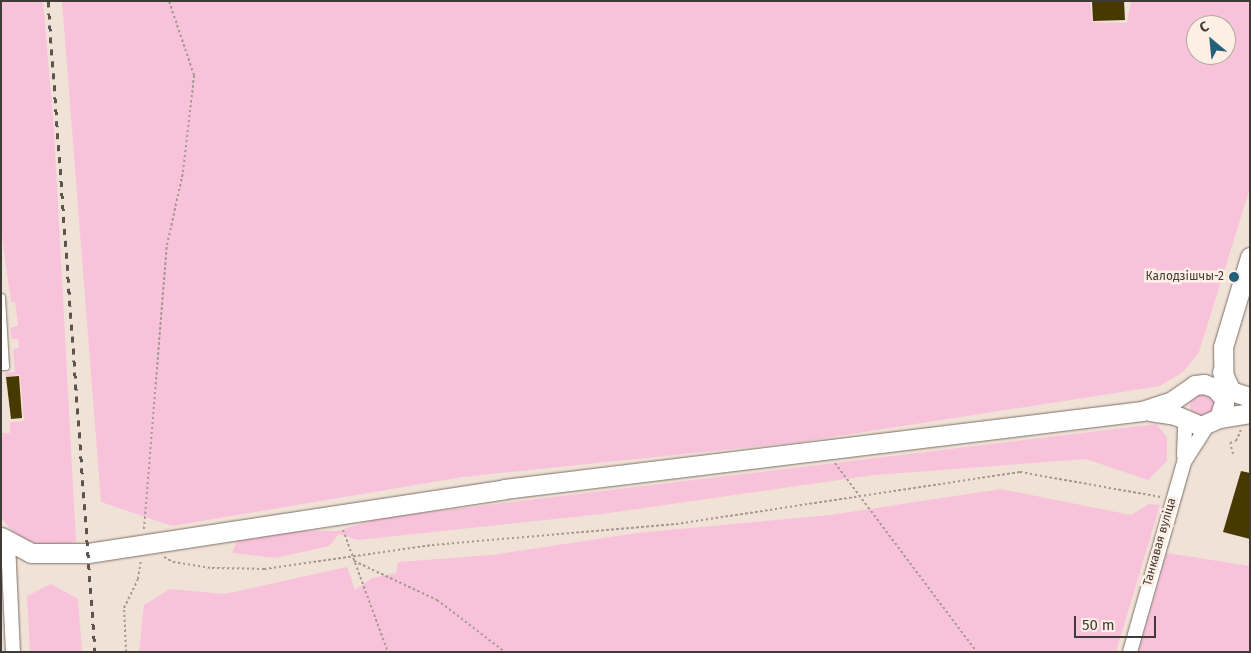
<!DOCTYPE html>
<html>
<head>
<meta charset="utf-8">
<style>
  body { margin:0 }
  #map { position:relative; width:1251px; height:653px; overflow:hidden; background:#f0e2d7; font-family:"Fira Sans",sans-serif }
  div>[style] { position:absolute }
  .green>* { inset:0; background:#f8c3da }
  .round { border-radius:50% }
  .building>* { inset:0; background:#473900 }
  .path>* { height:2px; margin-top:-1px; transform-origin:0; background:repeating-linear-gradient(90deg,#a49a92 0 2.5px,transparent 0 5px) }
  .roads { filter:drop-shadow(0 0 1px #7c6f66) drop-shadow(0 0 1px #7c6f66) }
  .lane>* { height:7px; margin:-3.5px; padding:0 3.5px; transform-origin:3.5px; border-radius:3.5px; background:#fff }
  .street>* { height:14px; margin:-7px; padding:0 7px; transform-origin:7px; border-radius:7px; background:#fff }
  .secondary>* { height:19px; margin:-9.5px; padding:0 9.5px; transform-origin:9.5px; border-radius:9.5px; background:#fff }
  .rail>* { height:3px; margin-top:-1.5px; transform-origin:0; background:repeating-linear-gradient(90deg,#5c554f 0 6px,transparent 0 12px) }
  .dots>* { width:14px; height:14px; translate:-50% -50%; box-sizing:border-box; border:2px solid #feefe5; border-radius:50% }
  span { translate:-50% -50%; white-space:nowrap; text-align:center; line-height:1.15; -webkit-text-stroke:5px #feefe5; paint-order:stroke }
  .poi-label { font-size:12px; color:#413b37 }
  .right { translate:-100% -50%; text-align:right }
  .street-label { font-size:12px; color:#413b37 }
  .frame { position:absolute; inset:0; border:2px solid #413b37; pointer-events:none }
  .north { position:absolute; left:1186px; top:15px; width:50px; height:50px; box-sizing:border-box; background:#feefe5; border:1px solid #b2a79f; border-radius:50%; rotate:332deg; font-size:14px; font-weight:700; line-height:20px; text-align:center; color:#413b37 }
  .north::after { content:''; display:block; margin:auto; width:18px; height:22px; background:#256079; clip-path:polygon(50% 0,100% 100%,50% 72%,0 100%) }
  .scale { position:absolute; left:1074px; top:616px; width:82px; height:22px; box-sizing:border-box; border:2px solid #413b37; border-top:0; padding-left:6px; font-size:15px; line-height:18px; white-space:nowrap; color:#413b37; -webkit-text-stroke:4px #feefe5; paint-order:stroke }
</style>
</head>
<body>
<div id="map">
  <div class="green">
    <div style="clip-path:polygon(1px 1px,43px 1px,54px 130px,76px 542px,44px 546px,19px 538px,1px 518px,1px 433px,10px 433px,10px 422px,24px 421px,20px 375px,5px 377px,5px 373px,15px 372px,13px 349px,19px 348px,18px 339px,12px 339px,10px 328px,18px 326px,15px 302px,11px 302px,1px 229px)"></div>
    <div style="clip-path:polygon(evenodd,62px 1px,1090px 1px,1092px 22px,1127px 23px,1131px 1px,1250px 1px,1250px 188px,1199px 352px,1183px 372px,1160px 386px,800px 442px,463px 477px,172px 526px,101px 502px,62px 1px,1196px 25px,1226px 25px,1226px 55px,1196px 55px,1196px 25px)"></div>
    <div class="round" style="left:1190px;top:393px;width:24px;height:24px"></div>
    <div style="clip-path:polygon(1156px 424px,1167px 437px,1167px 461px,1148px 480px,1086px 459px,874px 475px,602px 514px,358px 540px,339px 534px,329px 546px,275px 558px,232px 553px,237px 541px,302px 531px,337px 531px,381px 518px)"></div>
    <div style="clip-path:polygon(1001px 489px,1131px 515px,1149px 504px,1160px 505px,1116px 652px,139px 652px,144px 605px,170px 589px,225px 594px,347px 567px,355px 590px,372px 578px,396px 573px,398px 562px,492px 555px,637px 533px,830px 515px)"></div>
    <div style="clip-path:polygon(1167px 553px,1250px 566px,1250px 652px,1138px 652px)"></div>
    <div style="clip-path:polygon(51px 584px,78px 599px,82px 652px,30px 652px,27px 596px)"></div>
  </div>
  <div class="building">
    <div style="clip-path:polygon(1092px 1px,1124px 1px,1125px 20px,1093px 21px)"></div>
    <div style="clip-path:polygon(19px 376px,22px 418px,11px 419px,6px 377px)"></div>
    <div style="clip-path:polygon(1241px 471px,1250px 473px,1250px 539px,1223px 532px)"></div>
  </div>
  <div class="path">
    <div style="left:1233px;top:454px;width:11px;rotate:-105deg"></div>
    <div style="left:1230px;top:443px;width:6px;rotate:-18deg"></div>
    <div style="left:1236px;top:441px;width:12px;rotate:-66deg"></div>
    <div style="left:835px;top:463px;width:236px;rotate:53.1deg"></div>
    <div style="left:144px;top:529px;width:285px;rotate:-85.4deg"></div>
    <div style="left:167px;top:245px;width:75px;rotate:-77.6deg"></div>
    <div style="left:183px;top:172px;width:98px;rotate:-83.5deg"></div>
    <div style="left:194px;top:75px;width:78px;rotate:-108.7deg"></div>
    <div style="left:343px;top:530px;width:130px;rotate:69.8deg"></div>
    <div style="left:164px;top:557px;width:10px;rotate:29deg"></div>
    <div style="left:173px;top:562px;width:39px;rotate:9deg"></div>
    <div style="left:212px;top:568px;width:52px;rotate:1.1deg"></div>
    <div style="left:264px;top:569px;width:170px;rotate:-8.1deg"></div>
    <div style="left:432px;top:545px;width:245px;rotate:-4.9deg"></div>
    <div style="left:676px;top:524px;width:348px;rotate:-8.6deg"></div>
    <div style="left:1020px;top:472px;width:143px;rotate:10.1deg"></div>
    <div style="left:354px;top:561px;width:92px;rotate:25.2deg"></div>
    <div style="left:437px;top:600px;width:86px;rotate:37.4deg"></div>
    <div style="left:126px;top:652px;width:44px;rotate:-92.6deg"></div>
    <div style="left:124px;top:608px;width:32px;rotate:-64deg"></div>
    <div style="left:138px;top:579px;width:20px;rotate:-81deg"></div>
  </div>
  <div class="roads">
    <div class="lane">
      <div style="left:1px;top:297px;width:69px;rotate:86.7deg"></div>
      <div style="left:5px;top:366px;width:4px;rotate:180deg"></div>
    </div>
    <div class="street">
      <div style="left:1184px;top:456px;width:38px;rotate:-88deg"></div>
      <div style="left:8px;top:543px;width:109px;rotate:87.4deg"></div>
      <div style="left:1130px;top:652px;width:198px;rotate:-74.1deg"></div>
      <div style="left:1184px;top:462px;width:43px;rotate:-57.4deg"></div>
    </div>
    <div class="secondary">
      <div style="left:1222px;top:372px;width:21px;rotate:65deg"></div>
      <div style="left:1231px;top:391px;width:20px;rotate:18deg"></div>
      <div style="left:1150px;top:411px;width:25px;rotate:9deg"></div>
      <div style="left:1175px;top:415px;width:28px;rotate:23deg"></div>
      <div style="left:1201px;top:426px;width:20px;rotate:-24deg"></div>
      <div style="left:1219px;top:418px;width:16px;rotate:-72deg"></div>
      <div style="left:1224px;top:403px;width:56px;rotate:-91deg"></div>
      <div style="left:1223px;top:347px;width:94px;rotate:-73.3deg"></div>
      <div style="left:1219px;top:418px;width:31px;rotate:-9deg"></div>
      <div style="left:1px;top:537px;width:34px;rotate:28deg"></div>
      <div style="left:31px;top:553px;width:57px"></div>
      <div style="left:88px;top:553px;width:421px;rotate:-8.7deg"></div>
      <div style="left:504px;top:489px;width:643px;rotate:-6.97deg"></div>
      <div style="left:1142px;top:411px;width:32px;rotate:-18deg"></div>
      <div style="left:1172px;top:401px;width:28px;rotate:-35deg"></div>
      <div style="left:1195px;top:385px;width:9px;rotate:-6deg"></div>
      <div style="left:1204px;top:384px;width:12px;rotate:20deg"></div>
      <div style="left:1215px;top:388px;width:11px;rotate:49deg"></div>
    </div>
  </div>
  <div class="rail">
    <div style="left:48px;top:1px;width:653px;rotate:85.87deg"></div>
  </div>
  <div class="dots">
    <div style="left:1234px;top:277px;background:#256079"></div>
  </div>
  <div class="poi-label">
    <span class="right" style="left:1224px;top:277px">Калодзішчы-2</span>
  </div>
  <div class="street-label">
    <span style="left:1160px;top:542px;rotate:-74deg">Танкавая вуліца</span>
  </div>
  <div class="frame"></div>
  <div class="north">С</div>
  <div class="scale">50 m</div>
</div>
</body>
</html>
